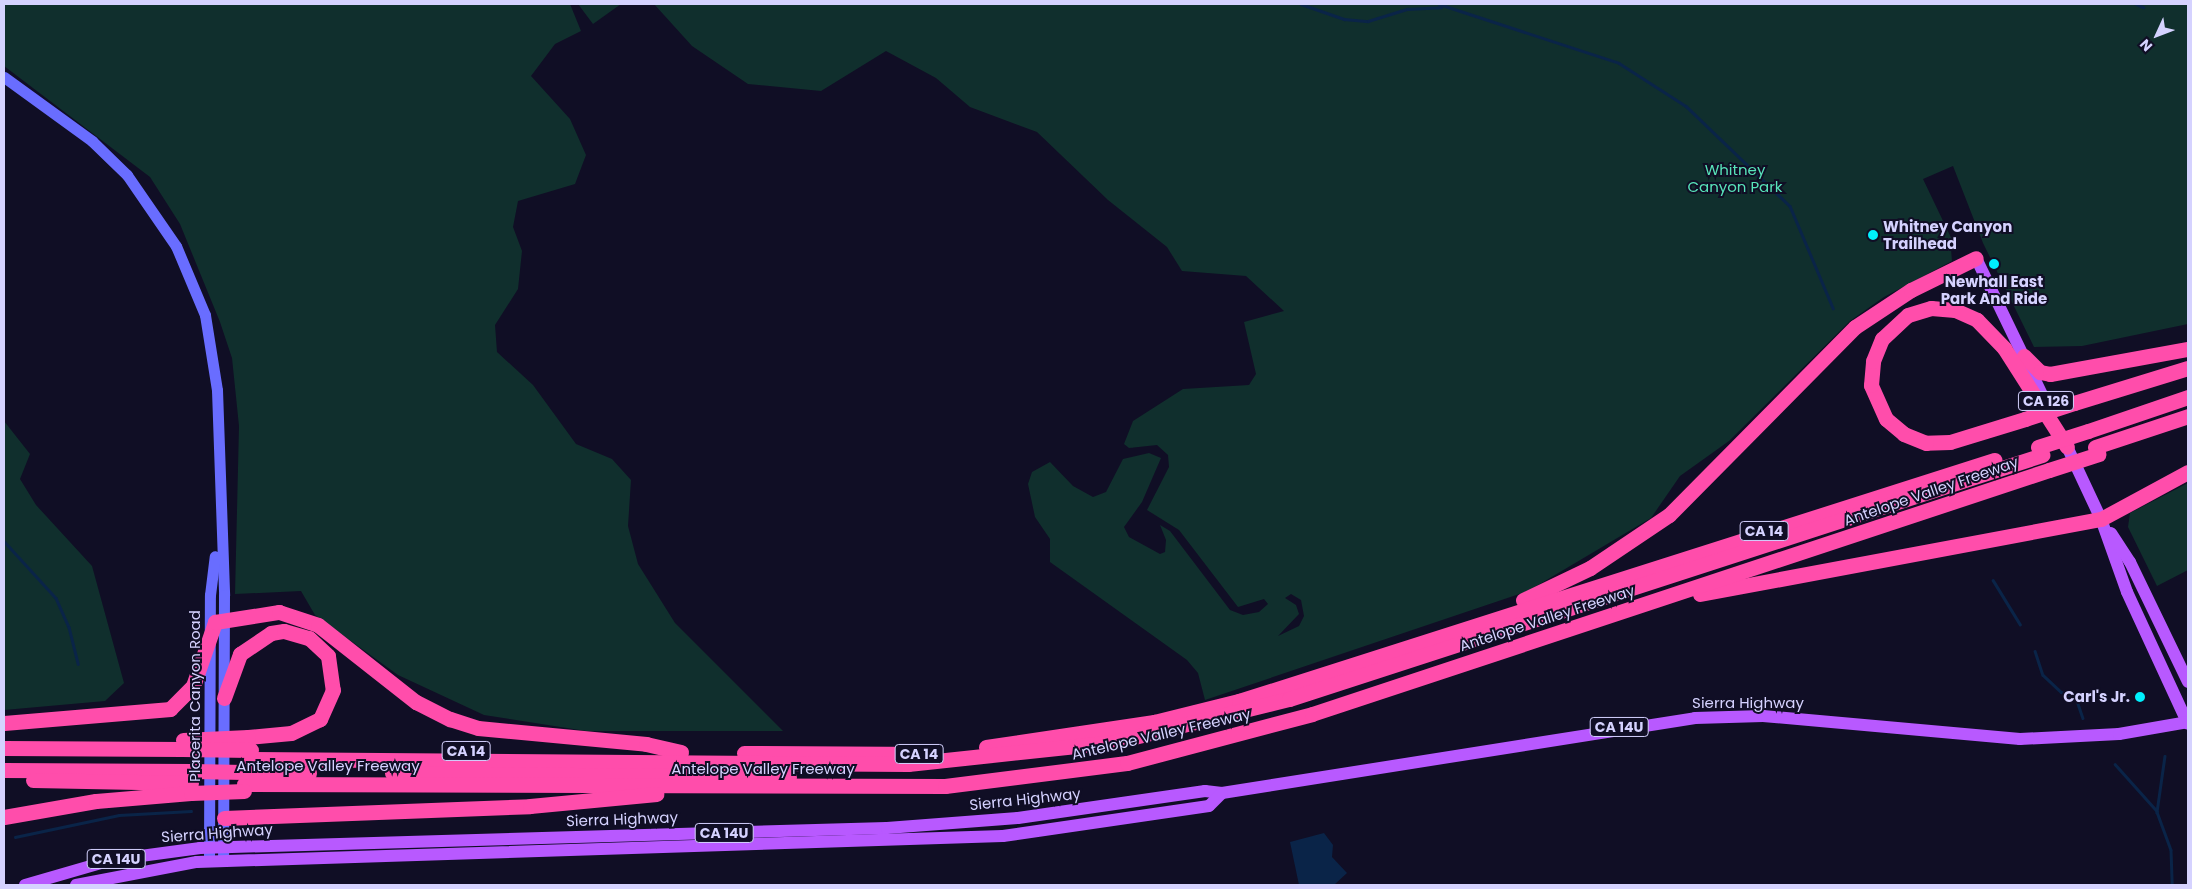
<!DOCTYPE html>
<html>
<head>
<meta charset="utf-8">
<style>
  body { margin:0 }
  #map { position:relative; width:2192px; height:889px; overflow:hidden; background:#100e25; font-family:Poppins,sans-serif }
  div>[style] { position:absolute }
  .green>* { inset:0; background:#102f2d }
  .water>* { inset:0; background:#0a2448 }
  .stream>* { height:2.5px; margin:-1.25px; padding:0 1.25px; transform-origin:1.25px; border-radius:1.25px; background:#0a2448 }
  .secondary>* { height:11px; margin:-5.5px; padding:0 5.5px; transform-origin:5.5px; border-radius:5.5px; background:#696dff }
  .primary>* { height:12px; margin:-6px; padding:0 6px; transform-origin:6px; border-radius:6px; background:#b859ff }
  .motorway>* { height:15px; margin:-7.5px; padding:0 7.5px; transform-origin:7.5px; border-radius:7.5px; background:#ff4dab }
  .motorway-bridge>* { height:15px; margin:-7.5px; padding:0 7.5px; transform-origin:7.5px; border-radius:7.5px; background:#ff4dab }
  .dots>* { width:14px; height:14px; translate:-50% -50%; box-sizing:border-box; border:2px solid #100e25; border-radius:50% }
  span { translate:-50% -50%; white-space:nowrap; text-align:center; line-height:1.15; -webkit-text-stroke:4px #100e25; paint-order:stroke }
  .shield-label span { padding:1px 4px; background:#100e25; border:1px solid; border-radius:4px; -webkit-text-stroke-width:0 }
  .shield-label { font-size:14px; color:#d5d2ff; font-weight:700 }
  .park-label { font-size:15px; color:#58e4ba }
  .poi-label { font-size:15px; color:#d5d2ff; font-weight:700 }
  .left { translate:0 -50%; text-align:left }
  .right { translate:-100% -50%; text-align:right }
  .street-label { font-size:15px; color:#d5d2ff }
  .frame { position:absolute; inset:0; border:5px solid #d5d2ff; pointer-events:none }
  .north { position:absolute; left:2132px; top:10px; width:50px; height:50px; -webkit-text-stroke:4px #100e25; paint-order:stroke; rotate:227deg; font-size:14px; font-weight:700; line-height:20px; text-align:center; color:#d5d2ff }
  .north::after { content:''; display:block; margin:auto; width:18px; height:22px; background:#d5d2ff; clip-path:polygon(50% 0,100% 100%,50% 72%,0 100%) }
</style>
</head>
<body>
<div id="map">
  <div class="green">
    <div style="clip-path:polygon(4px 4px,570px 4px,581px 31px,555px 44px,531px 76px,570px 119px,586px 155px,575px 184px,518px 201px,513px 227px,522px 251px,518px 289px,495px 325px,497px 352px,533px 385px,576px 444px,612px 459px,631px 480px,628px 526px,638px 564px,675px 623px,783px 731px,586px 731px,484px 715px,398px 675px,315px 615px,301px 591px,235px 594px,239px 426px,232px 358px,220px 322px,180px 224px,150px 177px,4px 66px)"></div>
    <div style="clip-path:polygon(578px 4px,621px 4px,593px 24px)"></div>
    <div style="clip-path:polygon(evenodd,654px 4px,2188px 4px,2188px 324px,2082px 346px,2034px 347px,1983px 243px,1953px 166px,1923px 179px,1955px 246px,1951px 249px,1952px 261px,1884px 297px,1850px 321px,1729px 441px,1680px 476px,1651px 518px,1528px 591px,1205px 700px,1198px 673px,1187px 660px,1050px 562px,1050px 539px,1035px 517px,1028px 484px,1032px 472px,1050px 462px,1073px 486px,1093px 497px,1106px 492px,1123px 459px,1149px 453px,1161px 458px,1142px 502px,1124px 527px,1129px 537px,1160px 554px,1165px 552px,1166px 540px,1160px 525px,1170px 531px,1230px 610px,1243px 615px,1259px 612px,1268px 604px,1264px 599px,1238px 607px,1179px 530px,1147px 510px,1169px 467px,1168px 455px,1157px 445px,1129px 448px,1124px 444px,1133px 421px,1183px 389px,1249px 385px,1256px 374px,1244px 322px,1284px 311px,1246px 276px,1182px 271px,1167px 247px,1108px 200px,1037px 132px,970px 107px,936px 78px,886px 51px,821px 91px,748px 84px,692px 46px,654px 4px,1291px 594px,1301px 600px,1304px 616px,1299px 626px,1278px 636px,1299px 614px,1296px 605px,1285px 598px,1291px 594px)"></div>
    <div style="clip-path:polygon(4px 421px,30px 454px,20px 479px,36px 505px,92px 566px,124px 683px,105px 701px,4px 710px)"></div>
    <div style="clip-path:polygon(2188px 483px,2188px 570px,2157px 586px,2128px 527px,2130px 513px)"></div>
  </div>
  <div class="water">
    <div style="clip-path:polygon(1324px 833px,1333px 845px,1332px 857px,1347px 873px,1334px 885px,1299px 885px,1290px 842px)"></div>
  </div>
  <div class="stream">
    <div style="left:1075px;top:4px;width:34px"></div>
    <div style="left:1301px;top:4px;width:46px;rotate:19.2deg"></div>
    <div style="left:1344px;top:19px;width:24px;rotate:5deg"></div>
    <div style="left:1368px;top:21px;width:41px;rotate:-17.1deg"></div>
    <div style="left:1407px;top:9px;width:34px;rotate:-3deg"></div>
    <div style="left:1439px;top:4px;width:189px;rotate:18.1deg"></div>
    <div style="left:1619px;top:63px;width:80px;rotate:32.7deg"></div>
    <div style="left:1686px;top:106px;width:144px;rotate:43.9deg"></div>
    <div style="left:1790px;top:206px;width:111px;rotate:67.1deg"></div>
    <div style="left:2136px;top:4px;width:8px;rotate:23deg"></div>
    <div style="left:4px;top:541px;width:77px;rotate:47.6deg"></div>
    <div style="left:56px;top:598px;width:32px;rotate:66deg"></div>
    <div style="left:69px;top:627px;width:38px;rotate:76deg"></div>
    <div style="left:1993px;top:580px;width:52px;rotate:58.5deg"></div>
    <div style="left:2035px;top:651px;width:25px;rotate:72deg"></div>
    <div style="left:2043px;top:675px;width:25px;rotate:43deg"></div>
    <div style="left:2061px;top:692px;width:16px;rotate:22deg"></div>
    <div style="left:2076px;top:698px;width:21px;rotate:71deg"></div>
    <div style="left:2165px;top:756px;width:57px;rotate:98.1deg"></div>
    <div style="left:2157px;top:812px;width:40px;rotate:69.8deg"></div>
    <div style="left:2171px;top:850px;width:35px;rotate:88deg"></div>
    <div style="left:2115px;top:764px;width:63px;rotate:48.2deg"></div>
    <div style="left:15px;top:837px;width:106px;rotate:-11.9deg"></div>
    <div style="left:119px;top:815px;width:72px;rotate:-3.2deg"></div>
  </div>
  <div class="secondary">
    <div style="left:4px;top:77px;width:109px;rotate:36deg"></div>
    <div style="left:92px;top:141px;width:49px;rotate:44.2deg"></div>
    <div style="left:127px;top:175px;width:86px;rotate:55.4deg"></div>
    <div style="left:176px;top:246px;width:75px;rotate:67.2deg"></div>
    <div style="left:205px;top:315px;width:76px;rotate:80.9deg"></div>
    <div style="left:217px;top:390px;width:205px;rotate:88deg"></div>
    <div style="left:224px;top:595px;width:266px;rotate:90.2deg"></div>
    <div style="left:209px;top:857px;width:262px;rotate:-89.8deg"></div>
    <div style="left:210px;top:595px;width:39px;rotate:-83deg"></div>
  </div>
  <div class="primary">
    <div style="left:1976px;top:258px;width:168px;rotate:64.2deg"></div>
    <div style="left:2063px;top:438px;width:89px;rotate:64.9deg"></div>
    <div style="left:2101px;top:519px;width:77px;rotate:70.4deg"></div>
    <div style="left:2127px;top:592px;width:145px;rotate:65.2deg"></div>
    <div style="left:2111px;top:533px;width:35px;rotate:57deg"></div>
    <div style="left:2130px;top:562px;width:133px;rotate:64.2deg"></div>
    <div style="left:25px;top:885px;width:90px;rotate:-16.2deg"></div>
    <div style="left:111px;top:860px;width:90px;rotate:-7.7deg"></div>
    <div style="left:200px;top:848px;width:687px;rotate:-1.67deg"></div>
    <div style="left:887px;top:828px;width:131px;rotate:-4.4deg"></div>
    <div style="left:1018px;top:818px;width:189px;rotate:-8.2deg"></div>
    <div style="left:1205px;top:791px;width:17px;rotate:7deg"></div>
    <div style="left:1222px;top:793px;width:479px;rotate:-9deg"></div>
    <div style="left:1695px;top:718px;width:68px;rotate:-1.7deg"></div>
    <div style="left:1763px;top:716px;width:258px;rotate:5.1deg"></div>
    <div style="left:2020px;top:739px;width:99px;rotate:-2.9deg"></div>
    <div style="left:2119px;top:734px;width:70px;rotate:-9.9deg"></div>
    <div style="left:76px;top:885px;width:123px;rotate:-10.8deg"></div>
    <div style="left:197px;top:862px;width:806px;rotate:-1.85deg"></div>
    <div style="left:1003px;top:836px;width:208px;rotate:-8.3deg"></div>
    <div style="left:1209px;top:806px;width:18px;rotate:-45deg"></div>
  </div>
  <div class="motorway">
    <div style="left:2024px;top:356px;width:23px;rotate:45deg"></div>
    <div style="left:2040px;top:372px;width:10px;rotate:11deg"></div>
    <div style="left:2050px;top:374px;width:140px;rotate:-10.3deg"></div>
    <div style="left:2074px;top:403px;width:119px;rotate:-17.1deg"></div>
    <div style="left:2025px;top:419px;width:78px;rotate:163deg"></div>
    <div style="left:1950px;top:442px;width:24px;rotate:178deg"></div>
    <div style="left:1926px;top:443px;width:24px;rotate:-158deg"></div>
    <div style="left:1904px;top:434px;width:23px;rotate:-140deg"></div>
    <div style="left:1886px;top:419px;width:37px;rotate:-114deg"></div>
    <div style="left:1871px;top:385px;width:24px;rotate:-85deg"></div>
    <div style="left:1873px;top:361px;width:24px;rotate:-68deg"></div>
    <div style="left:1882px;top:339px;width:35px;rotate:-43deg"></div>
    <div style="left:1908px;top:315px;width:24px;rotate:-17deg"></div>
    <div style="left:1931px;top:308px;width:24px;rotate:5deg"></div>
    <div style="left:1955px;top:310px;width:24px;rotate:24deg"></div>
    <div style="left:1977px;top:320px;width:39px;rotate:46deg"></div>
    <div style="left:2004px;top:348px;width:117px;rotate:57.5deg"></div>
    <div style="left:2088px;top:431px;width:106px;rotate:-18.8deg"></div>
    <div style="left:2095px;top:447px;width:98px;rotate:-18.4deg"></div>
    <div style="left:1700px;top:594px;width:408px;rotate:-10.6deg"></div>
    <div style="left:2101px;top:519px;width:99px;rotate:-28.4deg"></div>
    <div style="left:1523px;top:600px;width:74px;rotate:-25.5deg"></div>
    <div style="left:1590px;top:568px;width:95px;rotate:-33.9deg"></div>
    <div style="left:1669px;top:515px;width:264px;rotate:-45.3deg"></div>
    <div style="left:1855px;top:327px;width:67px;rotate:-33.5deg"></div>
    <div style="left:1911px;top:290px;width:72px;rotate:-26.2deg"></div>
    <div style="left:224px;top:698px;width:47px;rotate:-70deg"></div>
    <div style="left:240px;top:654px;width:37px;rotate:-34deg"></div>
    <div style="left:271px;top:633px;width:13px;rotate:-9deg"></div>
    <div style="left:284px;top:631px;width:26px;rotate:16deg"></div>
    <div style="left:309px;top:638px;width:26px;rotate:43deg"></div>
    <div style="left:328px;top:656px;width:34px;rotate:82deg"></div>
    <div style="left:333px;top:690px;width:32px;rotate:114deg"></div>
    <div style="left:320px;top:719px;width:32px;rotate:154deg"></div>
    <div style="left:291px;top:733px;width:43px;rotate:174.7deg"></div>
    <div style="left:4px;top:723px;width:167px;rotate:-4.8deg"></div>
    <div style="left:170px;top:709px;width:33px;rotate:-45deg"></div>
    <div style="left:193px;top:686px;width:68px;rotate:-71deg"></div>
    <div style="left:215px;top:622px;width:65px;rotate:-8.9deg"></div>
    <div style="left:279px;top:612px;width:41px;rotate:18.4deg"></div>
    <div style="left:318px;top:625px;width:125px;rotate:38.2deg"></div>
    <div style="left:416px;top:702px;width:38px;rotate:27deg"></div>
    <div style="left:450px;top:719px;width:29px;rotate:18deg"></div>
    <div style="left:478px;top:728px;width:169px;rotate:5.4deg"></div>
    <div style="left:646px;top:744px;width:36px;rotate:13deg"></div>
    <div style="left:986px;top:747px;width:170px;rotate:-8.5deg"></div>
    <div style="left:1154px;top:722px;width:88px;rotate:-13.9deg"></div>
    <div style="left:1239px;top:701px;width:793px;rotate:-17.7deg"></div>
    <div style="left:4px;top:748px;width:178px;rotate:0.3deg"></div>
    <div style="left:744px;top:753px;width:185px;rotate:0.3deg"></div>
    <div style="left:251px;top:759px;width:657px;rotate:0.44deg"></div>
    <div style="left:908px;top:764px;width:207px;rotate:-6.1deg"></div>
    <div style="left:1114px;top:742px;width:180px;rotate:-13.8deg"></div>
    <div style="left:1289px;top:699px;width:792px;rotate:-17.95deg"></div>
    <div style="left:4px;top:770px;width:188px;rotate:0.3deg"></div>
    <div style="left:244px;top:772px;width:65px;rotate:0.9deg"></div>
    <div style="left:392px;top:773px;width:397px;rotate:0.6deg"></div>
    <div style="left:33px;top:780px;width:158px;rotate:1.1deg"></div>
    <div style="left:244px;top:784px;width:701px;rotate:0.16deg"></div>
    <div style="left:945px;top:786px;width:183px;rotate:-7.2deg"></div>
    <div style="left:1127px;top:763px;width:191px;rotate:-14.8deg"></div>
    <div style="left:1312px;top:714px;width:776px;rotate:-18.32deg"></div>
    <div style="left:4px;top:817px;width:93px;rotate:-9.9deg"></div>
    <div style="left:96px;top:801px;width:95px;rotate:-4.8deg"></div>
    <div style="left:224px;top:818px;width:306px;rotate:-2.2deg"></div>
    <div style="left:530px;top:806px;width:127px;rotate:-5.4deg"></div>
  </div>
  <div class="motorway-bridge">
    <div style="left:2025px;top:419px;width:52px;rotate:-18.1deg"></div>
    <div style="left:2038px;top:447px;width:52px;rotate:-17.7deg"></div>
    <div style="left:2049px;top:470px;width:52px;rotate:-17.7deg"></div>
    <div style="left:183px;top:740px;width:65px;rotate:-2.6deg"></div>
    <div style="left:182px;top:749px;width:69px;rotate:0.8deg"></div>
    <div style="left:192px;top:771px;width:52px;rotate:1.1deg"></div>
    <div style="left:191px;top:793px;width:53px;rotate:-2.2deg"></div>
  </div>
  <div class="dots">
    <div style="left:1873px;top:235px;background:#00f0fd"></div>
    <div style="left:1994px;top:264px;background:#00f0fd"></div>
    <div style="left:2140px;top:697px;background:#00f0fd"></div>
  </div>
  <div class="shield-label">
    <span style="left:2046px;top:401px">CA 126</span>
    <span style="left:1764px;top:531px">CA 14</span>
    <span style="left:1619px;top:727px">CA 14U</span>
    <span style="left:466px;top:751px">CA 14</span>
    <span style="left:919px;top:754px">CA 14</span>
    <span style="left:724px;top:833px">CA 14U</span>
    <span style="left:116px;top:859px">CA 14U</span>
  </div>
  <div class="park-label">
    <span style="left:1735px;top:178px">Whitney<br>Canyon Park</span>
  </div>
  <div class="poi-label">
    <span class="left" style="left:1883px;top:235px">Whitney Canyon<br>Trailhead</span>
    <span style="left:1994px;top:290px">Newhall East<br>Park And Ride</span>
    <span class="right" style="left:2130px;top:697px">Carl's Jr.</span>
  </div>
  <div class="street-label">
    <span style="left:1931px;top:491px;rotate:-19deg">Antelope Valley Freeway</span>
    <span style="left:1547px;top:618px;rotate:-18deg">Antelope Valley Freeway</span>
    <span style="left:195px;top:696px;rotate:-90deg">Placerita Canyon Road</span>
    <span style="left:1748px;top:703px">Sierra Highway</span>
    <span style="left:1161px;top:734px;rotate:-13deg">Antelope Valley Freeway</span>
    <span style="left:328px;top:766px">Antelope Valley Freeway</span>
    <span style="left:763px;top:769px">Antelope Valley Freeway</span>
    <span style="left:1025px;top:799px;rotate:-6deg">Sierra Highway</span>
    <span style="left:622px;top:819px;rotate:-2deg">Sierra Highway</span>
    <span style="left:217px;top:833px;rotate:-4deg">Sierra Highway</span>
  </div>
  <div class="frame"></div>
  <div class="north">N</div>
</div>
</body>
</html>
